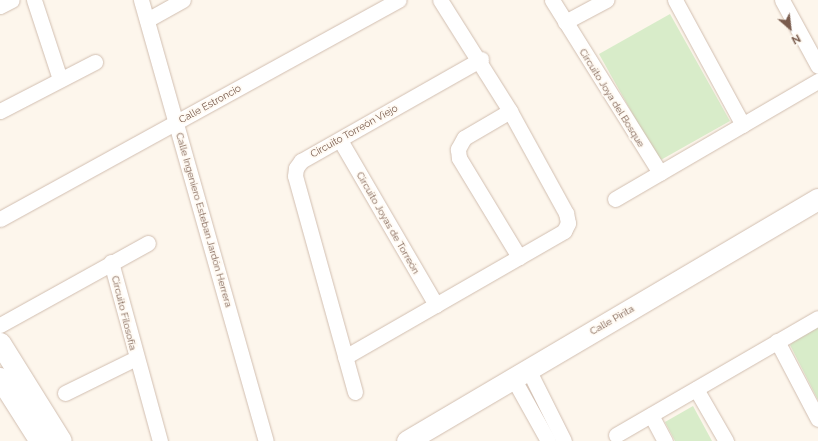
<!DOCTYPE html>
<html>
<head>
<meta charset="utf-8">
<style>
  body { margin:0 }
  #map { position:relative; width:818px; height:441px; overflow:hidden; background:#fdf6ec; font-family:Raleway,sans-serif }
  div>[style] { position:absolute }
  .green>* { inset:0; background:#d8ecc9 }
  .roads { filter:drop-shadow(0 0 1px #d1beb0) drop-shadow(0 0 1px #d1beb0) }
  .street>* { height:15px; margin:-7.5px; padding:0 7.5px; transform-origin:7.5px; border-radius:7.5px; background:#fff }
  .secondary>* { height:21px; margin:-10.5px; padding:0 10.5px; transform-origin:10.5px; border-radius:10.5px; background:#fff }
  span { translate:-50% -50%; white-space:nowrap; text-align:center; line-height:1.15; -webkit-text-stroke:3.5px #fffaf3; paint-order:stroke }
  .street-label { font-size:10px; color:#7a5c4d }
  .north { position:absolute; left:770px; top:8px; width:40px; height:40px; -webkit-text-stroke:3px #fffaf3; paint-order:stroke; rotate:152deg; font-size:11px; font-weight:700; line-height:16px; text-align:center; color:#7a5c4d }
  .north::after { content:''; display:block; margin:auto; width:14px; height:18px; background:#7a5c4d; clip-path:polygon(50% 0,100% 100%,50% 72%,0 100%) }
</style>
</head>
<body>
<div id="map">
  <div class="green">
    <div style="clip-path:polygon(670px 14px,730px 121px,659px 161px,599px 54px)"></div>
    <div style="clip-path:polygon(818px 327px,818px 400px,790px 345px,801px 332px)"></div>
    <div style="clip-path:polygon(693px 406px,712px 441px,675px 441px,665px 422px)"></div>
  </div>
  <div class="roads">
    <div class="street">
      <div style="left:34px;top:0;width:83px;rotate:71.8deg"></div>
      <div style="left:141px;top:0;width:458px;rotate:74.2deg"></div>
      <div style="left:552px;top:0;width:204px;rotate:58deg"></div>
      <div style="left:675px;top:0;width:142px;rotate:61.5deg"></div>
      <div style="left:782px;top:0;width:75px;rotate:61.4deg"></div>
      <div style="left:0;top:6px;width:13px;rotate:-27deg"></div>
      <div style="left:147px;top:20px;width:41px;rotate:-29.1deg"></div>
      <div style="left:565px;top:22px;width:47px;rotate:-28.2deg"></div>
      <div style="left:0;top:111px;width:107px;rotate:-27.3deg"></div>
      <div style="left:510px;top:111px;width:53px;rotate:149.6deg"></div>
      <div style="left:464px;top:138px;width:13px;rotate:119deg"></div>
      <div style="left:458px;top:149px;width:9px;rotate:84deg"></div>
      <div style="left:459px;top:158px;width:116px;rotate:58.8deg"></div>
      <div style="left:340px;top:140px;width:191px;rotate:59.8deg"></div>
      <div style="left:615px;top:199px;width:235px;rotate:-30.2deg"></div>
      <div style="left:0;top:219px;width:455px;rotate:-28.8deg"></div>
      <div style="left:111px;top:262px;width:186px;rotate:74.7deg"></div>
      <div style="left:0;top:325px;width:169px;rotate:-29deg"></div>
      <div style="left:777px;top:341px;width:88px;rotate:62.3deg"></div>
      <div style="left:345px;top:357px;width:253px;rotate:-29.9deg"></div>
      <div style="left:564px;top:231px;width:9px;rotate:-63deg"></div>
      <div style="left:568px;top:223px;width:10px;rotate:-101deg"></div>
      <div style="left:566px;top:213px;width:116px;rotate:-118.8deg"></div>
      <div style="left:510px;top:111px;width:131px;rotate:-122.2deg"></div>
      <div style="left:528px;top:369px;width:80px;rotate:63.4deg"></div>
      <div style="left:513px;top:378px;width:72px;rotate:60.9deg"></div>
      <div style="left:696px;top:389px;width:60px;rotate:60deg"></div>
      <div style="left:355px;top:392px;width:224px;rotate:-105.5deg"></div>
      <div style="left:295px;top:176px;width:8px;rotate:-83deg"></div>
      <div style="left:296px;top:168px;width:9px;rotate:-54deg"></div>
      <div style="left:301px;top:161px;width:207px;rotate:-29.5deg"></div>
      <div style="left:65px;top:393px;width:79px;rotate:-26.2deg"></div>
      <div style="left:651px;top:415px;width:30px;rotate:62deg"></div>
      <div style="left:616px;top:435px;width:233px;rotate:-30.1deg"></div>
    </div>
    <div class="secondary">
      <div style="left:0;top:343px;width:115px;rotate:58.1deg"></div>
      <div style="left:0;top:378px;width:75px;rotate:57.6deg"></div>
      <div style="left:407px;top:441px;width:477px;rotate:-30.5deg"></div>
    </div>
  </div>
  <div class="street-label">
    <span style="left:612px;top:98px;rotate:58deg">Circuito Joya del Bosque</span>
    <span style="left:210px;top:104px;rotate:-29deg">Calle Estroncio</span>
    <span style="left:354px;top:131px;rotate:-29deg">Circuito Torreón Viejo</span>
    <span style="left:204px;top:220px;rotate:74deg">Calle Ingeniero Esteban Jardón Herrera</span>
    <span style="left:388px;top:223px;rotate:60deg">Circuito Joyas de Torreón</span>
    <span style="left:124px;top:313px;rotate:76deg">Circuito Filosofía</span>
    <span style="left:612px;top:320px;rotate:-30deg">Calle Pirita</span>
  </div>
  <div class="north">N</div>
</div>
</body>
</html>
